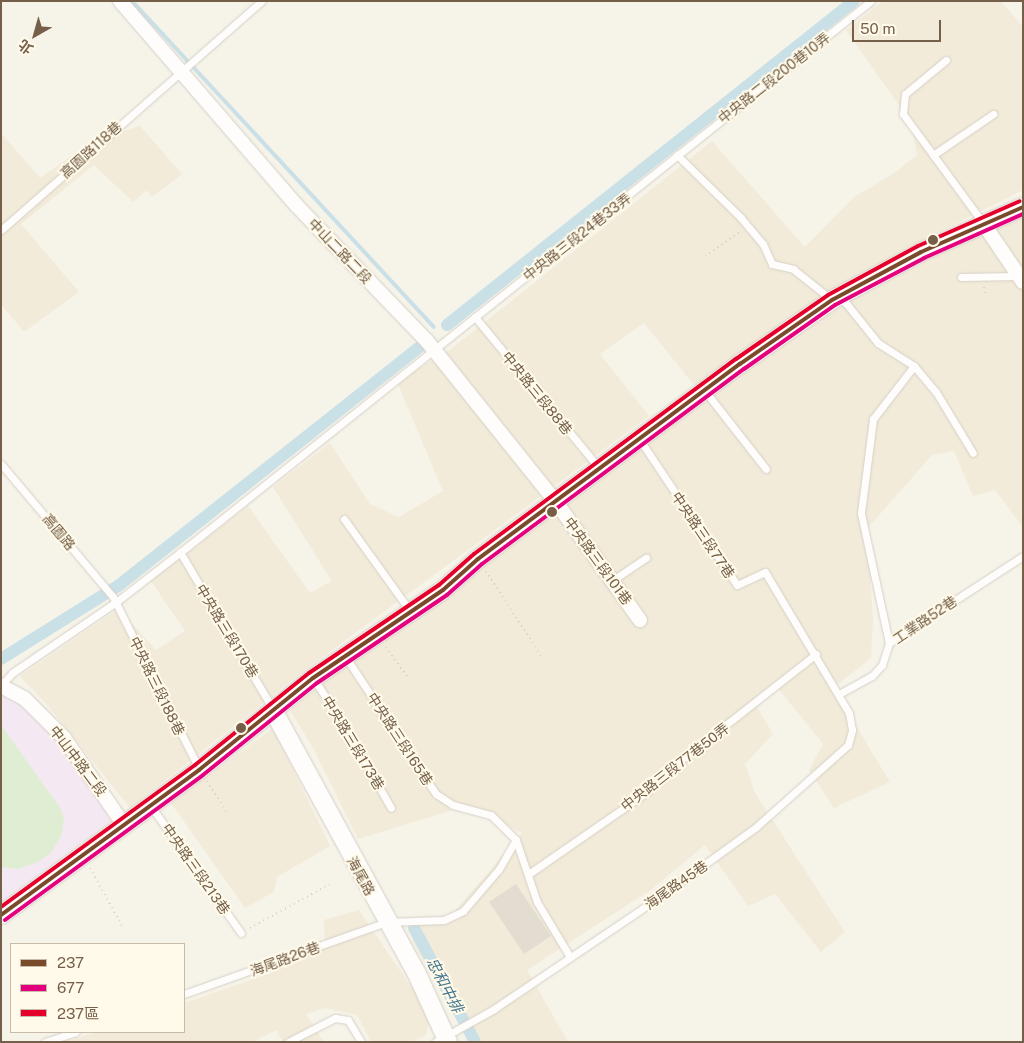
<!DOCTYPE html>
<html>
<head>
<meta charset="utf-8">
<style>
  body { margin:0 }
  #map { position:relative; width:1024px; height:1043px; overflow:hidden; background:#f6f3e9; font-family:"Public Sans","Noto Sans TC",sans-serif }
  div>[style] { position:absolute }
  .residential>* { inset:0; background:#f2ebd9 }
  .education>* { inset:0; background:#f4e9f2 }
  .green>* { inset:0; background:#dfeed3 }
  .stream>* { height:4px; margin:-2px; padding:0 2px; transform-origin:2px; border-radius:2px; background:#cae0e7 }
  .canal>* { height:12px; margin:-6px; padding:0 6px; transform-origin:6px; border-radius:6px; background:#cae0e7 }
  .building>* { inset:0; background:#e3dcd0 }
  .path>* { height:2px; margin-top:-1px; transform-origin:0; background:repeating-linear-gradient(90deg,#d8d1c9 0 1px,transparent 0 5px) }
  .roads { filter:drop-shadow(0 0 1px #d5d0c8) drop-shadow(0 0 1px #d5d0c8) }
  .service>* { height:7px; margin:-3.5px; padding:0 3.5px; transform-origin:3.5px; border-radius:3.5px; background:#fefdfc }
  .minor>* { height:14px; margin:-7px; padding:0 7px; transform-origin:7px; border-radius:7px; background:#fefdfc }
  .tertiary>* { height:18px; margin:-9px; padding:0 9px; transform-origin:9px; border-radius:9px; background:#fefdfc }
  .bus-1>* { height:4px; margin:-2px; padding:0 2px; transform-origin:2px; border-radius:2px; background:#7a4b2a }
  .bus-2>* { height:4px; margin:-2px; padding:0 2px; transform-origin:2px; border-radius:2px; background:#e5007d }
  .bus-3>* { height:4px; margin:-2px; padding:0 2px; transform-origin:2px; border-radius:2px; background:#e4002b }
  .dots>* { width:14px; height:14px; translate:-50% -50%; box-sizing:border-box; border:2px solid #fffae9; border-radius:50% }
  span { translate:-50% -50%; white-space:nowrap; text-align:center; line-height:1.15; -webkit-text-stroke:4px #fffae9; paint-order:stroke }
  .street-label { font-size:14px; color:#755f49 }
  .water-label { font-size:15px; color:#457890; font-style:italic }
  .frame { position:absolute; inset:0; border:2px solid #755f49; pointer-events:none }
  .legend { position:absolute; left:10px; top:943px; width:175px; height:90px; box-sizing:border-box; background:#fffae9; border:1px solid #c8bca9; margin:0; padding:6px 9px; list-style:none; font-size:15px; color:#755f49 }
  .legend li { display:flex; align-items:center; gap:10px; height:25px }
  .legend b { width:25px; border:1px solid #c8bca9 }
  .north { position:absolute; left:10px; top:10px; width:50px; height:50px; -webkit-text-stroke:4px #fffae9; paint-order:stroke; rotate:218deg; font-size:14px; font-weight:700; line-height:20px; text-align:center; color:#755f49 }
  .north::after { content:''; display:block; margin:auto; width:18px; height:22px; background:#755f49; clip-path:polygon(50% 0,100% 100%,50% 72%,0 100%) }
  .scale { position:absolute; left:852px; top:20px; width:89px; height:22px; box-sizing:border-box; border:2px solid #755f49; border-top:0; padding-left:6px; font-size:15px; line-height:18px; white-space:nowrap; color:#755f49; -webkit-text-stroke:4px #fffae9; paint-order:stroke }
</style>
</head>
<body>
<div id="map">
  <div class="residential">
    <div style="clip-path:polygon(883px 1px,1001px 1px,1023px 27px,1023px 190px,899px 252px,817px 301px,694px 385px,644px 323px,600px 354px,649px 416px,301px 673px,130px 808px,49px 707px,20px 676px,118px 609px,156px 650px,185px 631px,151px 581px,248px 506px,310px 593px,332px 581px,273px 487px,330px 443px,370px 504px,399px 517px,443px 491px,397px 382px,451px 349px,712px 141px,805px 247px,854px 197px,896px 172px,917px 155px,910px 121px,846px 30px)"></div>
    <div style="clip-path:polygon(140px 126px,182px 174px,152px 197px,147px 190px,133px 202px,94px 165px,21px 224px,79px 292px,24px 332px,1px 304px,1px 133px,40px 178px,91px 142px)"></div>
    <div style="clip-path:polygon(1023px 212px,1023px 527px,995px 490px,973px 496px,954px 451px,932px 455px,867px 529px,873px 620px,871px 658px,833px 688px,890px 782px,834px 808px,809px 770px,823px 744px,777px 687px,756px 705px,773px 734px,745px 764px,755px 793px,845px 932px,821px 952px,775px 894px,748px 906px,705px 845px,652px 889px,527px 970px,568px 1042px,469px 1042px,413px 942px,411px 922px,449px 918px,522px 833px,466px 806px,358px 839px,313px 748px,290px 710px,468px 570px,823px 312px,927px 257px)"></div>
    <div style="clip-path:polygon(273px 728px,330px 846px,277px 877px,274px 892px,245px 908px,171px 803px)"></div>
    <div style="clip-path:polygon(359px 910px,431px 1016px,425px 1036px,412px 1042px,371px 1042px,357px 1015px,325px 1008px,306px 1014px,324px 1042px,283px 1042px,276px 1030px,253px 1042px,65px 1042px,96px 1032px,184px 1032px,184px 1003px,271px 973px,325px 945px,324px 920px)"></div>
  </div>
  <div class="education">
    <div style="clip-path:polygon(1px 690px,44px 722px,83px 772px,111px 821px,1px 903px)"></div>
  </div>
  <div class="green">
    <div style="clip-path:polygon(1px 725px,61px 809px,64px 819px,61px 836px,51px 853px,36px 863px,18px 869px,1px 867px)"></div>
  </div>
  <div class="stream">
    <div style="left:132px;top:1px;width:444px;rotate:47.2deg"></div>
  </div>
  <div class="canal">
    <div style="left:447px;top:325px;width:520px;rotate:-38.52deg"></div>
    <div style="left:1px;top:659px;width:138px;rotate:-32deg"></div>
    <div style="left:118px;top:586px;width:385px;rotate:-38.4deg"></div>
    <div style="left:414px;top:928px;width:129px;rotate:61.8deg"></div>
  </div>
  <div class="building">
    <div style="clip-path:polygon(516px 884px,551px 936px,524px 954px,489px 902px)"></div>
  </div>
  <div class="path">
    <div style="left:705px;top:256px;width:42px;rotate:-34.4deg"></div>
    <div style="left:984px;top:287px;width:7px;rotate:82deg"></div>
    <div style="left:486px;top:571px;width:101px;rotate:57.1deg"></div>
    <div style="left:386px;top:647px;width:36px;rotate:54deg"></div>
    <div style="left:207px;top:781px;width:38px;rotate:58deg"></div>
    <div style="left:90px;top:868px;width:66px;rotate:61.1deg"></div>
    <div style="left:250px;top:928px;width:94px;rotate:-28.8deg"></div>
  </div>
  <div class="roads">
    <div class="service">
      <div style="left:946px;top:60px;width:53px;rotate:140.3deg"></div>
      <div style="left:905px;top:94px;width:20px;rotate:96deg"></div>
      <div style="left:903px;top:114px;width:135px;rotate:53.7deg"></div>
      <div style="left:677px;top:155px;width:90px;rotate:44.5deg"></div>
      <div style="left:741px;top:218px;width:34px;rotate:50deg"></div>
      <div style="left:763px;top:244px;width:22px;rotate:66deg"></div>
      <div style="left:772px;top:264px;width:22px;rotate:13deg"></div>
      <div style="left:793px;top:269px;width:50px;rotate:38.5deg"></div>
      <div style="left:933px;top:155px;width:73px;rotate:-34.3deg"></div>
      <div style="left:1px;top:230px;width:347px;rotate:-41.3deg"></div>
      <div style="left:961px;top:277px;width:57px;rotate:-1deg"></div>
      <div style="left:841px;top:297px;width:59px;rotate:51.2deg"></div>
      <div style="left:878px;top:343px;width:43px;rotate:32.6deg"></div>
      <div style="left:914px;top:366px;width:34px;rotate:50deg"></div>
      <div style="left:936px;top:392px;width:71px;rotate:58.8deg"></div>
      <div style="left:475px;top:317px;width:197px;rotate:50.6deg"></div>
      <div style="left:705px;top:391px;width:99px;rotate:52deg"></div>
      <div style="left:1px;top:464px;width:174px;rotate:49.9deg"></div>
      <div style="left:113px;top:597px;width:192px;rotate:63.4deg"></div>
      <div style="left:344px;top:519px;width:113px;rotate:54.3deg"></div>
      <div style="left:180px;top:552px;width:182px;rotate:59.4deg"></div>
      <div style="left:613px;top:580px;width:40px;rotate:-34deg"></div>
      <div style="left:889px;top:643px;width:133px;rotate:-102.2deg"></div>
      <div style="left:861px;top:513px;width:95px;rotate:-82.7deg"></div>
      <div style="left:873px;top:419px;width:67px;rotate:-52.3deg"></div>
      <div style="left:345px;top:656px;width:165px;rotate:56.6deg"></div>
      <div style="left:436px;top:794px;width:20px;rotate:33deg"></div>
      <div style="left:453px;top:805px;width:39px;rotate:15deg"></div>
      <div style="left:491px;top:815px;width:35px;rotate:45deg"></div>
      <div style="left:516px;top:840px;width:65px;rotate:71.3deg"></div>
      <div style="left:537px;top:902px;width:64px;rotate:59deg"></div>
      <div style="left:313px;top:678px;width:50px;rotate:56.3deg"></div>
      <div style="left:341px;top:720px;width:101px;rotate:60.4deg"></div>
      <div style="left:1px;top:685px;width:16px;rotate:-47deg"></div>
      <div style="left:12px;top:673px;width:126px;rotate:-34.3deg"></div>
      <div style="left:116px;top:602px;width:90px;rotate:-37.8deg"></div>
      <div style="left:187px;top:547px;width:875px;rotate:-38.6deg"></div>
      <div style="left:839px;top:694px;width:38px;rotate:-29deg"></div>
      <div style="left:872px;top:676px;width:15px;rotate:-48deg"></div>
      <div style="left:882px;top:665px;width:23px;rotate:-72deg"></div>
      <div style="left:889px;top:643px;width:160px;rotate:-33deg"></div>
      <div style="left:150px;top:805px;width:157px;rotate:54.6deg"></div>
      <div style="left:530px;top:873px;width:142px;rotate:-34.7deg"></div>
      <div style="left:647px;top:792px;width:40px;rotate:-44deg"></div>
      <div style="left:676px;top:764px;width:178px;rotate:-38.2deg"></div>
      <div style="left:184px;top:994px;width:214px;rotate:-19.6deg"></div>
      <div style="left:386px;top:922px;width:58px;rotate:-2deg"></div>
      <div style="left:444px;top:920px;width:21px;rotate:-25deg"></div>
      <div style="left:463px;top:911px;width:55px;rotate:-49.4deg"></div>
      <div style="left:499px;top:869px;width:34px;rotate:-60deg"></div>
      <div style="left:45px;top:1042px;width:32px;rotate:-18deg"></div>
      <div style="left:288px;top:1042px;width:53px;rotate:-27.1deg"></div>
      <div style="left:335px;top:1018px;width:13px;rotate:9deg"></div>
      <div style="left:348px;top:1020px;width:26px;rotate:59deg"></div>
      <div style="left:435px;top:1042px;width:68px;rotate:-29.2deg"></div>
      <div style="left:494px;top:1009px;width:198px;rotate:-34.1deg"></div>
      <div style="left:658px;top:898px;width:121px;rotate:-35.9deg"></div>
      <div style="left:756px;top:827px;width:123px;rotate:-41.7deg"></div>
      <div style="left:848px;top:745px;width:16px;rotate:-75deg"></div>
      <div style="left:852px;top:730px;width:17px;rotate:-100deg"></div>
      <div style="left:849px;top:713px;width:164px;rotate:-120.8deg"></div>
      <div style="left:765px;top:572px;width:31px;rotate:155deg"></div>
      <div style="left:737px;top:585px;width:174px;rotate:-123.8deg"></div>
    </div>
    <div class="minor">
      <div style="left:120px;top:1px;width:272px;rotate:49.2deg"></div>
      <div style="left:298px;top:207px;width:186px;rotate:46.1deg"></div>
      <div style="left:427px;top:341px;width:206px;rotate:51.3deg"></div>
      <div style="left:556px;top:502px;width:145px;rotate:54.6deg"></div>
      <div style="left:983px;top:223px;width:71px;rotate:55.9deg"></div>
      <div style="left:1px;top:686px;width:26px;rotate:28deg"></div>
      <div style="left:24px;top:698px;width:57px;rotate:45deg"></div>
      <div style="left:64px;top:738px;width:106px;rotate:55.4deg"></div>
    </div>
    <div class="tertiary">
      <div style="left:273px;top:710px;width:298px;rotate:61.4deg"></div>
      <div style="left:416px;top:972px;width:77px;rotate:65.4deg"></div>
      <div style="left:1px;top:915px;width:245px;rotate:-36.2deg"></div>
      <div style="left:199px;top:770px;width:146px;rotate:-38.9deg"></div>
      <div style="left:313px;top:678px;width:157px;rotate:-34.1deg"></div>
      <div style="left:443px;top:590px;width:47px;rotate:-41.5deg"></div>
      <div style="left:478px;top:559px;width:327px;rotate:-36.7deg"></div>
      <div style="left:740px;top:364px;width:112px;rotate:-34.8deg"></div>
      <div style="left:832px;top:300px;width:101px;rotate:-28.3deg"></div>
      <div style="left:921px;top:252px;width:111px;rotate:-23.8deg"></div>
    </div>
  </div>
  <div class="bus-1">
    <div style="left:1px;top:915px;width:245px;rotate:-36.2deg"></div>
    <div style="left:199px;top:770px;width:146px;rotate:-38.9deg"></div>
    <div style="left:313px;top:678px;width:157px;rotate:-34.1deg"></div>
    <div style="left:443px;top:590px;width:47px;rotate:-41.5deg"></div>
    <div style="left:478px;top:559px;width:327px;rotate:-36.7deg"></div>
    <div style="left:740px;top:364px;width:112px;rotate:-34.8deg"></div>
    <div style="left:832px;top:300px;width:101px;rotate:-28.3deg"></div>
    <div style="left:921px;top:252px;width:111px;rotate:-23.8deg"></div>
  </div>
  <div class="bus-2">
    <div style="left:5px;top:920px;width:245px;rotate:-36.2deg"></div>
    <div style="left:203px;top:775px;width:146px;rotate:-38.9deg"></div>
    <div style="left:317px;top:683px;width:157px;rotate:-34.1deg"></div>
    <div style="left:447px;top:595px;width:47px;rotate:-41.5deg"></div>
    <div style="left:482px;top:564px;width:327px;rotate:-36.7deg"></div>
    <div style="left:744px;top:369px;width:111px;rotate:-35.1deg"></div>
    <div style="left:835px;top:305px;width:101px;rotate:-27.8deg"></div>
    <div style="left:924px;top:258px;width:108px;rotate:-24deg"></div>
  </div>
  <div class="bus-3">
    <div style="left:1px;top:907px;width:240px;rotate:-36.2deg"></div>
    <div style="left:195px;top:765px;width:146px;rotate:-38.9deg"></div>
    <div style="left:309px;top:673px;width:157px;rotate:-34.1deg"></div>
    <div style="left:439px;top:585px;width:47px;rotate:-41.5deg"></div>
    <div style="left:474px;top:554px;width:327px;rotate:-36.7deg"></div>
    <div style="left:736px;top:359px;width:112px;rotate:-34.8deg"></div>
    <div style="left:828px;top:295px;width:102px;rotate:-28.6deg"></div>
    <div style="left:918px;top:246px;width:111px;rotate:-23.8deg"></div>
  </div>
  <div class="dots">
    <div style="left:933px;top:240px;background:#755f49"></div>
    <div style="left:552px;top:512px;background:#755f49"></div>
    <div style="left:241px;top:728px;background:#755f49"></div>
  </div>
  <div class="street-label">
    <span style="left:774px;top:78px;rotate:-38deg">中央路二段200巷10弄</span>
    <span style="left:91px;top:150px;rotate:-42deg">高園路118巷</span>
    <span style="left:577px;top:237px;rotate:-38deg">中央路三段24巷33弄</span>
    <span style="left:340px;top:251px;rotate:46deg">中山二路二段</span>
    <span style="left:537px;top:393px;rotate:51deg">中央路三段88巷</span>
    <span style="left:59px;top:532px;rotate:50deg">高園路</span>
    <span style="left:703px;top:535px;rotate:56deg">中央路三段77巷</span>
    <span style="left:598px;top:561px;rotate:54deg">中央路三段101巷</span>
    <span style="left:925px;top:620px;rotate:-34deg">工業路52巷</span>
    <span style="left:227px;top:631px;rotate:59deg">中央路三段170巷</span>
    <span style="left:157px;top:686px;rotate:64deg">中央路三段188巷</span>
    <span style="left:400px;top:739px;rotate:57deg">中央路三段165巷</span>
    <span style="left:353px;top:743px;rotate:59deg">中央路三段173巷</span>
    <span style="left:78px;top:761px;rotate:53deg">中山中路二段</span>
    <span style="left:675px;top:767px;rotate:-38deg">中央路三段77巷50弄</span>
    <span style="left:196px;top:869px;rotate:55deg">中央路三段213巷</span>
    <span style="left:361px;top:876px;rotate:61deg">海尾路</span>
    <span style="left:676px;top:885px;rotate:-35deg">海尾路45巷</span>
    <span style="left:285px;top:959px;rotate:-20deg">海尾路26巷</span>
  </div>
  <div class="water-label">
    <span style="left:445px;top:985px;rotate:62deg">忠和中排</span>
  </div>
  <div class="frame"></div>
  <ul class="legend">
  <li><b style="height:6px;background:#7a4b2a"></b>237</li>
  <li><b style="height:6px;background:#e5007d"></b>677</li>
  <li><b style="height:6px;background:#e4002b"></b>237區</li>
  </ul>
  <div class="north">北</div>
  <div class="scale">50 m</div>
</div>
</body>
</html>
